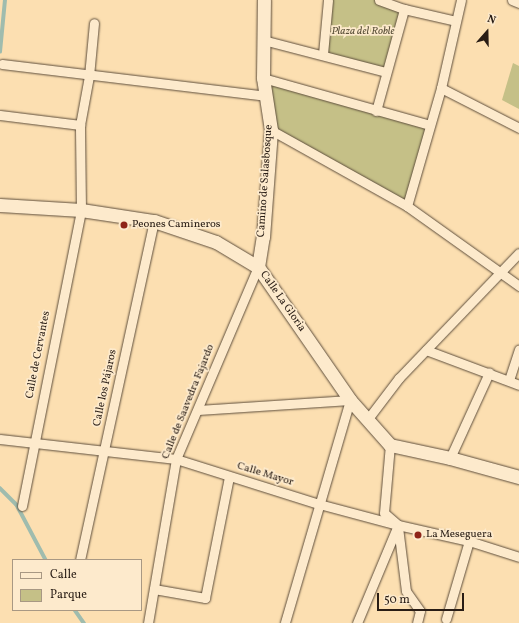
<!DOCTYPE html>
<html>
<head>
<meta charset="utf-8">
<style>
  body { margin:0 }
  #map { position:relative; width:519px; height:623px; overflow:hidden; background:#fcdfb1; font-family:Vollkorn,serif }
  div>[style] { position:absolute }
  .green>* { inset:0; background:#c5c087 }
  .stream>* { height:3.5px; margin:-1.75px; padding:0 1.75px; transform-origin:1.75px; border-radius:1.75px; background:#9fbcae }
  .roads { filter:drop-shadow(0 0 1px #5e4e3c) drop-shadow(0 0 1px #5e4e3c) }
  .street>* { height:9px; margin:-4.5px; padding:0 4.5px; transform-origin:4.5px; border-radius:4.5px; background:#fdeacc }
  .secondary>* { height:13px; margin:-6.5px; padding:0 6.5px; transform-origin:6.5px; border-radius:6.5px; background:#fdeacc }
  .dots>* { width:11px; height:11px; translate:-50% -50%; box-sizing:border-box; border:2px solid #fdeacc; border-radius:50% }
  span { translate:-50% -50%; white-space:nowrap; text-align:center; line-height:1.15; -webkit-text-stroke:3.5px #fdeacc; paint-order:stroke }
  .park-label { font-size:11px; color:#584e37; font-style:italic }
  .street-label { font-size:11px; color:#291d15 }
  .poi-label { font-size:11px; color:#291d15 }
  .left { translate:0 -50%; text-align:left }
  .legend { position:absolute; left:12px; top:559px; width:130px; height:52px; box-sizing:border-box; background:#fdeacc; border:1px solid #a89883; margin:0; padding:5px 7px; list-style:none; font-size:12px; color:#291d15 }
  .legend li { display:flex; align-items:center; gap:8px; height:20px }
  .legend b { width:20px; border:1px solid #a89883 }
  .north { position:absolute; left:467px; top:12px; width:40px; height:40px; -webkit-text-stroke:3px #fdeacc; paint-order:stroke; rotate:20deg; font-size:11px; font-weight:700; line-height:16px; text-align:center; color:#291d15 }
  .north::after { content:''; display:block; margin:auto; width:14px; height:18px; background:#291d15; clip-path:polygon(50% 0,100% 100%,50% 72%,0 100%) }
  .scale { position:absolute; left:377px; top:593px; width:87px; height:18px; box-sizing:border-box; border:2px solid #291d15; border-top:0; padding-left:5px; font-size:12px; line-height:14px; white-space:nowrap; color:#291d15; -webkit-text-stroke:3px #fdeacc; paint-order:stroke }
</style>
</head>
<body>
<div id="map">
  <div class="green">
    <div style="clip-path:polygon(328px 0,379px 0,404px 9px,386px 72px,323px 54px)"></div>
    <div style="clip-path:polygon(513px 63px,519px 66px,519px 109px,502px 100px)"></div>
    <div style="clip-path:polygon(263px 78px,430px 125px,407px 206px,271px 130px)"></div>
  </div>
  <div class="stream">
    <div style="left:0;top:52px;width:52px;rotate:-84.5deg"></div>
    <div style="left:0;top:488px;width:24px;rotate:45deg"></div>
    <div style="left:17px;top:505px;width:62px;rotate:62.2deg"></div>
    <div style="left:75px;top:610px;width:16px;rotate:55deg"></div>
  </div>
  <div class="roads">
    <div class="street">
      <div style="left:379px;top:0;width:27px;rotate:20deg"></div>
      <div style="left:404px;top:9px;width:53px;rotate:13deg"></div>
      <div style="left:512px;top:0;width:8px;rotate:23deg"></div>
      <div style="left:263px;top:40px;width:127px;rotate:14.6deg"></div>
      <div style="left:323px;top:54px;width:54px;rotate:-84.7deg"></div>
      <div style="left:2px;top:64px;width:265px;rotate:6.9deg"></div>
      <div style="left:263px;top:78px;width:173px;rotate:15.7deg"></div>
      <div style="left:441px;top:88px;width:88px;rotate:27.1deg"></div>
      <div style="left:376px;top:111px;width:106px;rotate:-74.6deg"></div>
      <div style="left:0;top:115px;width:81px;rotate:7.1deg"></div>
      <div style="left:271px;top:130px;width:156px;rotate:29.2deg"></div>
      <div style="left:407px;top:206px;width:138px;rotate:35.5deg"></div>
      <div style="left:407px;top:206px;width:123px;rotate:-73.9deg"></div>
      <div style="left:441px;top:88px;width:90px;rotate:-77.2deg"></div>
      <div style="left:426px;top:350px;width:99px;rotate:20.6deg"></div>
      <div style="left:509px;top:380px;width:32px;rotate:-72deg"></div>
      <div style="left:198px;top:410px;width:152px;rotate:-3.8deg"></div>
      <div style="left:350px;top:400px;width:232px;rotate:106.3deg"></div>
      <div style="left:367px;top:420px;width:53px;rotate:-52.7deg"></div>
      <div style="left:399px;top:378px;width:173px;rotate:-46.2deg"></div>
      <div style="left:0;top:439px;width:177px;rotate:6.5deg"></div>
      <div style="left:176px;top:459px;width:150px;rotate:17.5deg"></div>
      <div style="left:319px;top:504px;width:82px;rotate:14.9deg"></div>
      <div style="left:398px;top:525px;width:73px;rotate:12.7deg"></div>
      <div style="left:469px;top:541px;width:52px;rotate:17.7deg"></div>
      <div style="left:450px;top:458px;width:94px;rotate:-65.4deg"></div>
      <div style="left:22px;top:506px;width:302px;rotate:-78.7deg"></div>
      <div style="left:81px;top:210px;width:85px;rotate:-90.7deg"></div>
      <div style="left:80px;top:125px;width:50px;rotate:-79.6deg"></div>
      <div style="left:89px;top:76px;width:53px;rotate:-84.6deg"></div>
      <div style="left:398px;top:527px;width:64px;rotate:82.9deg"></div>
      <div style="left:406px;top:591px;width:24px;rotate:55deg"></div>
      <div style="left:420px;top:611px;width:12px;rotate:104deg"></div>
      <div style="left:80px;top:560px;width:347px;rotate:-77.7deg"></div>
      <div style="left:154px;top:589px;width:52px;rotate:10deg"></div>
      <div style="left:205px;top:598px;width:123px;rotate:-78.8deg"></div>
      <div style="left:446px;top:619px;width:81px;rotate:-73.6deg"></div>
      <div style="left:148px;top:623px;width:166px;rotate:-80.3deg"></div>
      <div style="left:176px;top:459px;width:209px;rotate:-66.9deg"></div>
      <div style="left:357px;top:623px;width:106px;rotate:-67.3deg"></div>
      <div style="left:398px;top:525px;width:18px;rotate:-139deg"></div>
      <div style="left:384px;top:513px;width:68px;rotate:-85deg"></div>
    </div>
    <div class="secondary">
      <div style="left:0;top:205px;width:81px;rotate:3.5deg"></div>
      <div style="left:81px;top:210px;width:74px;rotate:8.6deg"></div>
      <div style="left:154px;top:221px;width:65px;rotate:18.7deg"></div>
      <div style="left:216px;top:242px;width:49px;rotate:30.8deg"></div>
      <div style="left:258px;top:267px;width:162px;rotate:55.3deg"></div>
      <div style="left:350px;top:400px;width:60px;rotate:48.4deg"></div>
      <div style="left:390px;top:445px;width:61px;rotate:12.2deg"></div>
      <div style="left:450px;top:458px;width:72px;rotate:15.4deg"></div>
      <div style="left:258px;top:267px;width:30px;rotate:-81deg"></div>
      <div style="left:263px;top:237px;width:107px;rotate:-85.7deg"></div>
      <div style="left:271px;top:130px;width:53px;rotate:-98.7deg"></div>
      <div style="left:263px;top:78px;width:78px;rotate:-89.3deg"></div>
    </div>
  </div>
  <div class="dots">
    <div style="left:124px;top:225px;background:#8f2418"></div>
    <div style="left:418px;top:535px;background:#8f2418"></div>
  </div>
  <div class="park-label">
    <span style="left:363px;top:32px">Plaza del Roble</span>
  </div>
  <div class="street-label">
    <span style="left:266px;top:181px;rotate:-86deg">Camino de Salasbosque</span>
    <span style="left:282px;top:302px;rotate:55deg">Calle La Gloria</span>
    <span style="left:39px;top:355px;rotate:-79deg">Calle de Cervantes</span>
    <span style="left:106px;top:388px;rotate:-78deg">Calle los Pájaros</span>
    <span style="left:189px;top:402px;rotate:-68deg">Calle de Saavedra Fajardo</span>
    <span style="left:265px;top:475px;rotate:17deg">Calle Mayor</span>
  </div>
  <div class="poi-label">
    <span class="left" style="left:132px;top:225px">Peones Camineros</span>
    <span class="left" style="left:426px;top:535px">La Meseguera</span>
  </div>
  <ul class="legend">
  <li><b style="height:5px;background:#fdeacc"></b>Calle</li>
  <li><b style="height:11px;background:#c5c087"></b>Parque</li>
  </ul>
  <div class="north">N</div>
  <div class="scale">50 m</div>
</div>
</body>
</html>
